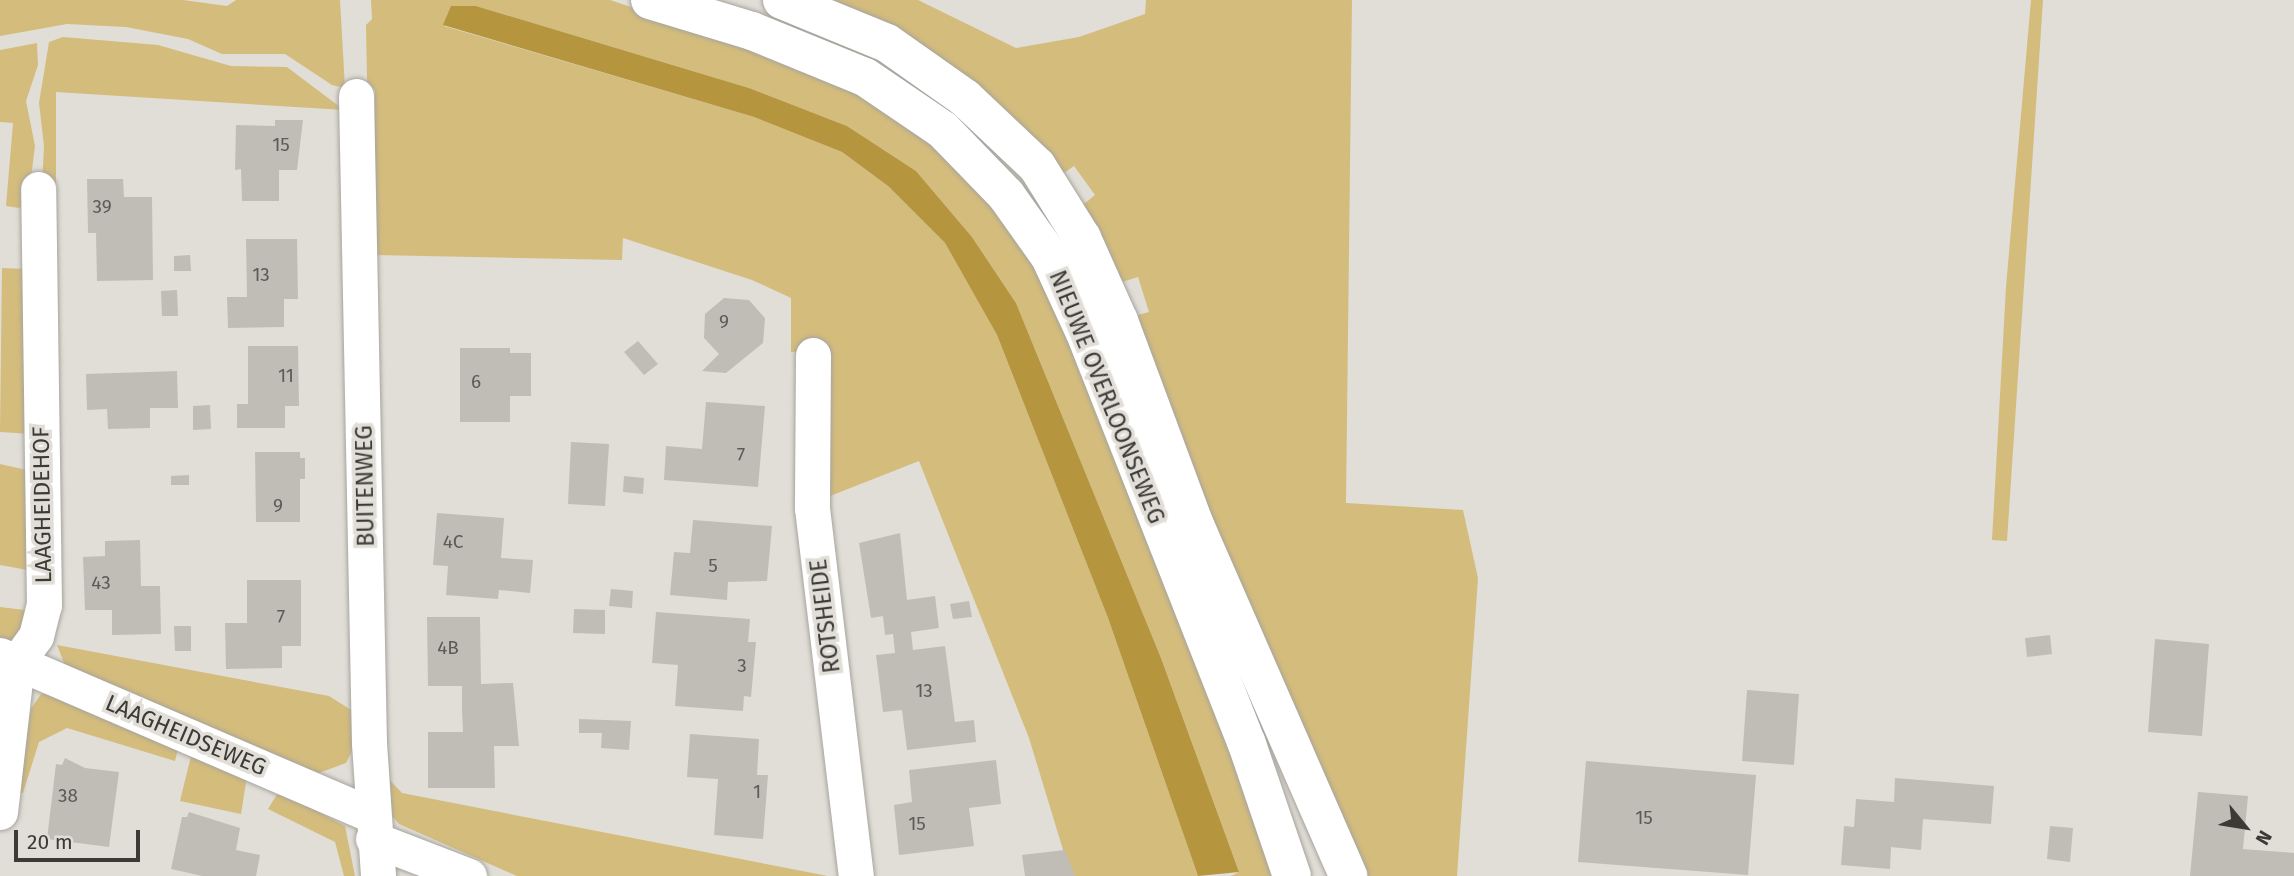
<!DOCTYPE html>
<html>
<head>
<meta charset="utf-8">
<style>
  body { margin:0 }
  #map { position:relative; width:2294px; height:876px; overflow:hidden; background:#e1ded7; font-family:"Fira Sans",sans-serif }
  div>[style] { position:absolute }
  .green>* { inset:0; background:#d4bc7c }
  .water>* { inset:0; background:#b5953e }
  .building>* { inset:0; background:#c0bdb6 }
  .roads { filter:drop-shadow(0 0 2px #a6a49d) drop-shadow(0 0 2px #a6a49d) }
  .minor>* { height:35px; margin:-17.5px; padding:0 17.5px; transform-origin:17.5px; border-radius:17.5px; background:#fff }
  .tertiary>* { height:38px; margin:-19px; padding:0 19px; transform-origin:19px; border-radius:19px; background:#fff }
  span { translate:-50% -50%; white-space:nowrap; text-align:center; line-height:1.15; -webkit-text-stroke:7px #e1ded7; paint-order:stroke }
  .number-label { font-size:19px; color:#5c5b57 }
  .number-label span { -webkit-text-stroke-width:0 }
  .street-label { font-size:23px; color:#3b3a37 }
  .north { position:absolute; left:2210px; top:792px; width:70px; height:70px; -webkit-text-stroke:5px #e1ded7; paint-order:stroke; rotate:120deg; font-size:19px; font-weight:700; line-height:28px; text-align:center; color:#3b3a37 }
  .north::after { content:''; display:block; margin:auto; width:24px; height:32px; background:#3b3a37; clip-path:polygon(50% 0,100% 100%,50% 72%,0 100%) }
  .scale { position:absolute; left:14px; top:830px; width:126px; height:32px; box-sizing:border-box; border:4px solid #3b3a37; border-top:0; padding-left:9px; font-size:21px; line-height:24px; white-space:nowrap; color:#3b3a37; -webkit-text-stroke:5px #e1ded7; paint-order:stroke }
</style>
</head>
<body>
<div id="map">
  <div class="green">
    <div style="clip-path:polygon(0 0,183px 0,227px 6px,236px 0,340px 0,345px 88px,332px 85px,285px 54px,222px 54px,188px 39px,126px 27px,67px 24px,0 36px)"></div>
    <div style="clip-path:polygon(371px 0,610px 0,830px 74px,967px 169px,1045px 273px,1277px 876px,1231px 876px,1239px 872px,1161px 658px,1016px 303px,972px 237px,916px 171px,847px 126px,749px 88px,476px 6px,444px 26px,754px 117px,842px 152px,888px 186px,945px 243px,997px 335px,1108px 618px,1198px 876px,1071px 876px,1029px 738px,919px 461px,825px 498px,802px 352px,791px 352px,791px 298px,752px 280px,623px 238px,622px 260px,375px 255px,375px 90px,367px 81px,366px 25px,372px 19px)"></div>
    <div style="clip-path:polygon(812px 0,918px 0,1016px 48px,1079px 37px,1145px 14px,1146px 0,1352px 0,1346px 503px,1463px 510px,1478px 578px,1457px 876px,1358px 876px,1130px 317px,1149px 312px,1138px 277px,1119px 283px,1079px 208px,1095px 195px,1074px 166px,1058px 177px)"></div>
    <div style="clip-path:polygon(2031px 0,2043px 0,2007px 541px,1992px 540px,2006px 287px)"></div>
    <div style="clip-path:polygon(63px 37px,158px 45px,231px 66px,287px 67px,344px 110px,56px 92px,56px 185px,42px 186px,44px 146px,39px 103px,49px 42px)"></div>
    <div style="clip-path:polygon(37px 43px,38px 65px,26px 101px,35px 146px,28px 202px,19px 208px,6px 206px,13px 123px,0 122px,0 50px)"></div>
    <div style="clip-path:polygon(2px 268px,28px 269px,31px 434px,0 432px)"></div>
    <div style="clip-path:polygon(0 464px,31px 471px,33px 571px,0 565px)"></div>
    <div style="clip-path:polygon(0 607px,33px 611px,13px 639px,6px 642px,0 641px)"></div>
    <div style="clip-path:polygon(57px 645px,329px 696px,356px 713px,355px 745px,346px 763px,316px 774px,66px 668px)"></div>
    <div style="clip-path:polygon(60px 693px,179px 746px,175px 761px,67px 728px,39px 742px,23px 793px,18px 793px,31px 709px,41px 694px)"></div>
    <div style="clip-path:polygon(192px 752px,247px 776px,241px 814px,180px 801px)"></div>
    <div style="clip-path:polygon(384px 774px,402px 793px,828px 876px,517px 876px,399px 824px,389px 812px)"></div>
    <div style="clip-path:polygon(279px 791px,345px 826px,355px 876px,344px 876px,335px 842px,268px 809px)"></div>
  </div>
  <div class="water">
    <div style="clip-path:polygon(451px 6px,476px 6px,749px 88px,847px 126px,916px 171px,972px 237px,1016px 303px,1161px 658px,1239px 872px,1198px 876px,1108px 618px,997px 335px,945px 243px,888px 186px,842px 152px,754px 117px,443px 25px)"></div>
  </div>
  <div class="building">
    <div style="clip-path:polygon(275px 120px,303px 120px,297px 170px,279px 170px,279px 201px,242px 201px,241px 169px,235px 170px,236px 125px,275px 126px)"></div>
    <div style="clip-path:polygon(87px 179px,123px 179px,124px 197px,152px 197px,153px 280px,97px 281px,96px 233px,88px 233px)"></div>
    <div style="clip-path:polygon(246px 239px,297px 239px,298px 299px,284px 299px,284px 327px,228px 328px,227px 297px,247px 297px)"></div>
    <div style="clip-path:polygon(190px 255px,191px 271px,174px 271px,174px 256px)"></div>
    <div style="clip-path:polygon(177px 290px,178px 316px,162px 316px,161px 291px)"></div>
    <div style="clip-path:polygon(724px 298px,749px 300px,765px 318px,763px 343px,726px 373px,702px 371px,719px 354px,704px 338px,705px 314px)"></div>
    <div style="clip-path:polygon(638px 341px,658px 364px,644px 375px,624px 352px)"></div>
    <div style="clip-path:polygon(248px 346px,298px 346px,299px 406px,285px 406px,285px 428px,237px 428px,237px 404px,248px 404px)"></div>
    <div style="clip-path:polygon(460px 348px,510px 348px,510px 353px,531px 353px,531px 396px,510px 396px,510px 422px,460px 422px)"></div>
    <div style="clip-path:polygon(177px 371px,178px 408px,150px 408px,150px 428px,108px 429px,107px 409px,87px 410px,86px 374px)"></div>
    <div style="clip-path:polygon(706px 402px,765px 406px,758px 487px,664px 480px,666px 446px,702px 449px)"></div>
    <div style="clip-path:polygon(210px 405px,211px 429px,193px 430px,193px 406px)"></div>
    <div style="clip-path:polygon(571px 442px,609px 444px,605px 506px,568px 504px)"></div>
    <div style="clip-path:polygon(255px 452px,300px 452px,300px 458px,305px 458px,305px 479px,300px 479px,300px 522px,256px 522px)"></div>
    <div style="clip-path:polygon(189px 475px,189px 485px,171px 485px,171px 476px)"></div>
    <div style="clip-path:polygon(624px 476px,644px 478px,643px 494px,623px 492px)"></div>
    <div style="clip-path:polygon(437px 513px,504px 518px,501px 558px,533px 560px,530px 593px,499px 590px,498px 599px,446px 595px,448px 566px,433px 565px)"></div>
    <div style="clip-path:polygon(693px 520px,772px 526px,767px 581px,728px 582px,727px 600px,670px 595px,674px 552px,690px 553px)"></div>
    <div style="clip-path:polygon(900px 533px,907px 600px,935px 596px,939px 628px,911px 632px,913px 650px,945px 646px,955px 722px,974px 720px,976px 742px,907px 750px,902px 710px,883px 712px,876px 655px,895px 653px,893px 634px,885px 635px,883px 616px,871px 618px,859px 543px)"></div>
    <div style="clip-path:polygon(140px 540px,141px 586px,160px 586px,161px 634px,112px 635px,112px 610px,85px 610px,83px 557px,105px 556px,105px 541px)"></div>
    <div style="clip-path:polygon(247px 580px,301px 580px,301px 646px,282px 646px,282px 668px,226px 669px,225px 623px,247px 623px)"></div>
    <div style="clip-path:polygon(611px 589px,633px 591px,632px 608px,609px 606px)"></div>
    <div style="clip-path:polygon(969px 601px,972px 617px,953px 619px,950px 604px)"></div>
    <div style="clip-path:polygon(574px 609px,605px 610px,605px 634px,573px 633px)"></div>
    <div style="clip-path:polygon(656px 612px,750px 619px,748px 642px,756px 642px,751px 697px,744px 696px,743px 711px,675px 706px,678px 665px,652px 663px)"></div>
    <div style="clip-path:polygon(427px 617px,480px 617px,481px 684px,513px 683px,519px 746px,494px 746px,495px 788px,428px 788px,428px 732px,463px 732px,462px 709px,462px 686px,428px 686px)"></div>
    <div style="clip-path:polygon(174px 626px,191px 626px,191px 651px,175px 651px)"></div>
    <div style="clip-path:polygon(2050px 635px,2052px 654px,2027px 657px,2025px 638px)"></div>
    <div style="clip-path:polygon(2155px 639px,2209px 644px,2202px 736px,2148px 732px)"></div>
    <div style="clip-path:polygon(1747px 690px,1799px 694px,1794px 765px,1742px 761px)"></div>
    <div style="clip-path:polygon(579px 719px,631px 721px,629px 750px,601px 748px,602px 733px,579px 733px)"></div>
    <div style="clip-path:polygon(690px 734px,759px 739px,757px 775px,768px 775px,763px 839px,714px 835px,718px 779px,687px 777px)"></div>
    <div style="clip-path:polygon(65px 758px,85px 768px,119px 772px,109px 847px,47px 839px,56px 764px,62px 765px)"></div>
    <div style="clip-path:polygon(996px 760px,1001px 804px,969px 808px,974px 846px,899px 855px,894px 805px,912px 802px,909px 770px)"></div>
    <div style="clip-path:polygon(1586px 761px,1756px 775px,1748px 875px,1578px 862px)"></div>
    <div style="clip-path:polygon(1895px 778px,1994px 786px,1991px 824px,1923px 819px,1921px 850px,1891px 847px,1890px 869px,1841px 865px,1844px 826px,1854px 827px,1856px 799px,1894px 802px)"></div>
    <div style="clip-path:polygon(2198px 792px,2248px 796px,2243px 849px,2294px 853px,2294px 876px,2190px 876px)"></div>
    <div style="clip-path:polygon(189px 812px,240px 828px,236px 850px,260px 855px,256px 876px,202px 876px,171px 869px,182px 817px,187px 817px)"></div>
    <div style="clip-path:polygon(2050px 826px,2073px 828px,2070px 862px,2047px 859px)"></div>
    <div style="clip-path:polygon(1065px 850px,1075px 876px,1025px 876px,1022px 855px)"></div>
  </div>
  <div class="roads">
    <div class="minor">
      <div style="left:356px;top:96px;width:647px;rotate:88.85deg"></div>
      <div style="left:369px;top:743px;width:133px;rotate:86.1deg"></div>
      <div style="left:813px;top:355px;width:153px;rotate:90.4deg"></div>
      <div style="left:812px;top:508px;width:371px;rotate:83.2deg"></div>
      <div style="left:0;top:655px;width:405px;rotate:23.3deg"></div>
      <div style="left:0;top:812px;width:151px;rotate:-83.5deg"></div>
      <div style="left:17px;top:662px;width:32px;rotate:-54deg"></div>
      <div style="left:36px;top:636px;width:32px;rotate:-76deg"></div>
      <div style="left:44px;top:605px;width:416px;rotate:-90.8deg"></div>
      <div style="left:373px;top:839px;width:103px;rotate:21.1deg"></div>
    </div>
    <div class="tertiary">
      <div style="left:650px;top:0;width:107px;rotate:16.9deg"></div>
      <div style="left:752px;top:31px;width:122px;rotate:22.2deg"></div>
      <div style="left:865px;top:77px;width:94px;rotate:34.2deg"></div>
      <div style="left:943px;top:130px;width:91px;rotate:45.9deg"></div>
      <div style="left:1006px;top:195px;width:76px;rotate:54.6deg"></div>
      <div style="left:1050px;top:257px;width:84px;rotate:65.3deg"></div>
      <div style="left:1085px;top:333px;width:442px;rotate:68.5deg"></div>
      <div style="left:1247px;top:744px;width:139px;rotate:71.2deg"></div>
      <div style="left:782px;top:0;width:113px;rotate:22.3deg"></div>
      <div style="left:887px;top:43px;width:95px;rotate:35.2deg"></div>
      <div style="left:965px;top:98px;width:99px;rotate:43.4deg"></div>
      <div style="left:1037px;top:166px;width:85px;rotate:58deg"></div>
      <div style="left:1082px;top:238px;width:91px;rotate:66deg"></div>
      <div style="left:1119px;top:321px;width:218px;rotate:69.6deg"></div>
      <div style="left:1195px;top:525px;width:383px;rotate:66.4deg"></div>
    </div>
  </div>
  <div class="number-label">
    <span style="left:281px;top:145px">15</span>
    <span style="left:102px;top:207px">39</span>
    <span style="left:261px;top:275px">13</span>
    <span style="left:724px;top:322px">9</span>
    <span style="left:286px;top:376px">11</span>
    <span style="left:476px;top:382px">6</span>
    <span style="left:741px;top:455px">7</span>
    <span style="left:278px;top:506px">9</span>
    <span style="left:453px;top:542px">4C</span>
    <span style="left:713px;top:566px">5</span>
    <span style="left:101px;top:583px">43</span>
    <span style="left:281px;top:617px">7</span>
    <span style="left:448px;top:648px">4B</span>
    <span style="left:742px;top:666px">3</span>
    <span style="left:924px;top:691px">13</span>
    <span style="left:757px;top:792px">1</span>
    <span style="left:68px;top:796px">38</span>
    <span style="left:1644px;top:818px">15</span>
    <span style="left:917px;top:824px">15</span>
  </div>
  <div class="street-label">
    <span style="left:1107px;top:397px;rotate:68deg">NIEUWE OVERLOONSEWEG</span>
    <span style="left:365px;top:486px;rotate:-91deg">BUITENWEG</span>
    <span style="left:42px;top:505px;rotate:-91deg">LAAGHEIDEHOF</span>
    <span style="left:825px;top:616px;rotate:-97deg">ROTSHEIDE</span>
    <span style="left:186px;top:735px;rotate:23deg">LAAGHEIDSEWEG</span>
  </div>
  <div class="north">N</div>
  <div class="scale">20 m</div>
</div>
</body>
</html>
